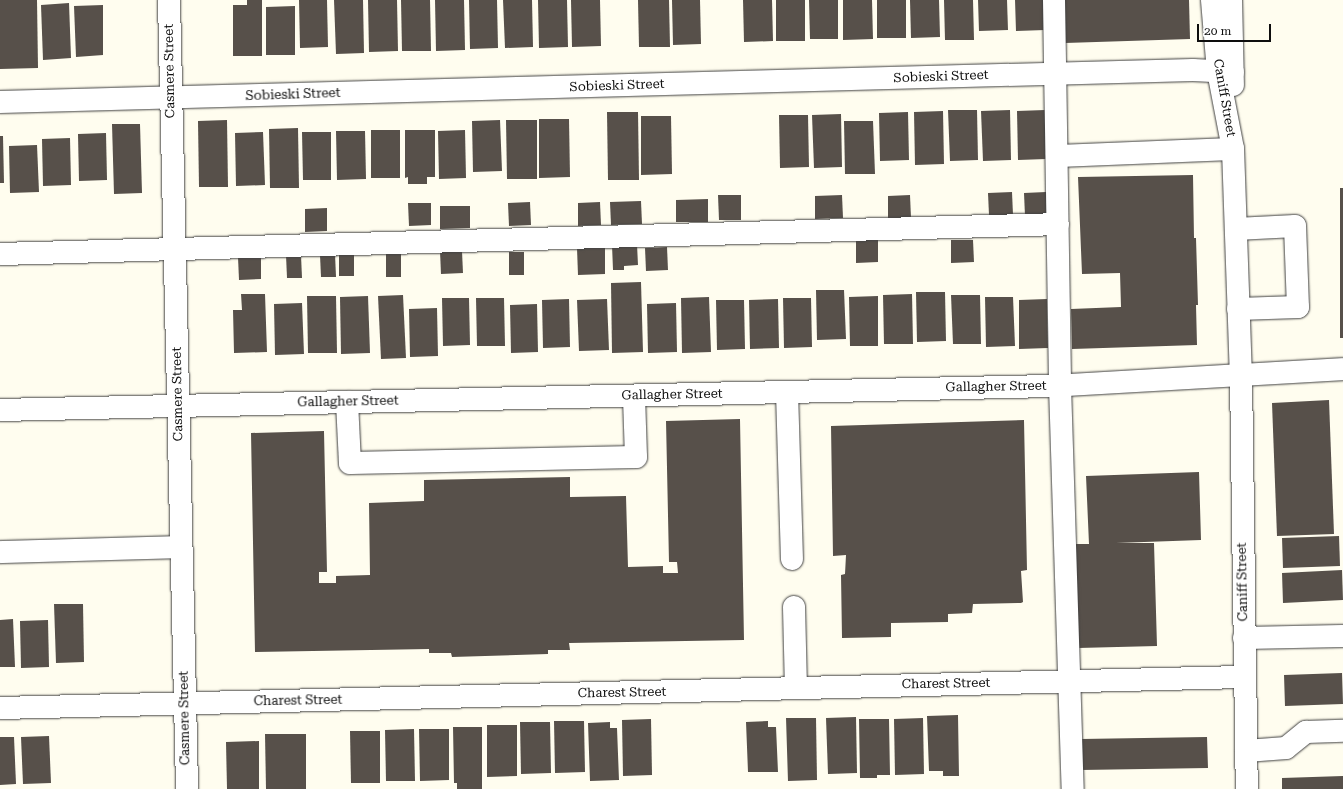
<!DOCTYPE html>
<html>
<head>
<meta charset="utf-8">
<style>
  body { margin:0 }
  #map { position:relative; width:1343px; height:789px; overflow:hidden; background:#fffdef; font-family:"Roboto Serif",serif }
  div>[style] { position:absolute }
  .building>* { inset:0; background:#57504a }
  .roads { filter:drop-shadow(0 0 1px #414141) drop-shadow(0 0 1px #414141) }
  .minor>* { height:22px; margin:-11px; padding:0 11px; transform-origin:11px; border-radius:11px; background:#fff }
  span { translate:-50% -50%; white-space:nowrap; text-align:center; line-height:1.15; -webkit-text-stroke:4px #fff; paint-order:stroke }
  .street-label { font-size:13px; color:#0e0e0e }
  .scale { position:absolute; left:1197px; top:24px; width:74px; height:18px; box-sizing:border-box; border:2px solid #0e0e0e; border-top:0; padding-left:5px; font-size:12px; line-height:14px; white-space:nowrap; color:#0e0e0e; -webkit-text-stroke:3px #fff; paint-order:stroke }
</style>
</head>
<body>
<div id="map">
  <div class="building">
    <div style="clip-path:polygon(0 0,37px 0,38px 68px,0 69px)"></div>
    <div style="clip-path:polygon(247px 0,262px 0,262px 56px,233px 56px,233px 5px,247px 5px)"></div>
    <div style="clip-path:polygon(299px 0,327px 0,328px 47px,300px 48px)"></div>
    <div style="clip-path:polygon(334px 0,363px 0,364px 53px,336px 54px)"></div>
    <div style="clip-path:polygon(368px 0,397px 0,398px 51px,369px 52px)"></div>
    <div style="clip-path:polygon(401px 0,430px 0,431px 51px,402px 51px)"></div>
    <div style="clip-path:polygon(435px 0,464px 0,465px 50px,436px 51px)"></div>
    <div style="clip-path:polygon(469px 0,497px 0,498px 48px,470px 49px)"></div>
    <div style="clip-path:polygon(503px 0,532px 0,533px 47px,505px 48px)"></div>
    <div style="clip-path:polygon(538px 0,567px 0,568px 47px,539px 48px)"></div>
    <div style="clip-path:polygon(571px 0,600px 0,601px 46px,572px 47px)"></div>
    <div style="clip-path:polygon(638px 0,669px 0,670px 47px,639px 47px)"></div>
    <div style="clip-path:polygon(672px 0,700px 0,701px 44px,673px 45px)"></div>
    <div style="clip-path:polygon(743px 0,772px 0,773px 41px,744px 42px)"></div>
    <div style="clip-path:polygon(776px 0,805px 0,805px 41px,776px 41px)"></div>
    <div style="clip-path:polygon(809px 0,838px 0,838px 39px,810px 39px)"></div>
    <div style="clip-path:polygon(843px 0,872px 0,873px 39px,843px 40px)"></div>
    <div style="clip-path:polygon(877px 0,906px 0,906px 38px,877px 38px)"></div>
    <div style="clip-path:polygon(910px 0,939px 0,940px 37px,911px 38px)"></div>
    <div style="clip-path:polygon(944px 0,973px 0,974px 40px,945px 40px)"></div>
    <div style="clip-path:polygon(978px 0,1007px 0,1008px 30px,979px 31px)"></div>
    <div style="clip-path:polygon(1015px 0,1044px 0,1045px 30px,1016px 31px)"></div>
    <div style="clip-path:polygon(1065px 0,1189px 0,1190px 39px,1065px 43px)"></div>
    <div style="clip-path:polygon(69px 3px,71px 58px,43px 60px,41px 5px)"></div>
    <div style="clip-path:polygon(103px 5px,103px 55px,76px 57px,74px 6px)"></div>
    <div style="clip-path:polygon(295px 6px,295px 55px,266px 55px,266px 7px)"></div>
    <div style="clip-path:polygon(948px 110px,977px 110px,978px 160px,950px 161px)"></div>
    <div style="clip-path:polygon(1010px 110px,1011px 160px,983px 161px,981px 111px)"></div>
    <div style="clip-path:polygon(1045px 110px,1046px 159px,1018px 160px,1017px 111px)"></div>
    <div style="clip-path:polygon(943px 111px,944px 164px,915px 165px,914px 112px)"></div>
    <div style="clip-path:polygon(607px 112px,638px 112px,639px 180px,608px 180px)"></div>
    <div style="clip-path:polygon(908px 112px,909px 160px,880px 161px,879px 113px)"></div>
    <div style="clip-path:polygon(841px 114px,842px 167px,814px 168px,812px 115px)"></div>
    <div style="clip-path:polygon(779px 115px,808px 115px,809px 167px,780px 168px)"></div>
    <div style="clip-path:polygon(641px 116px,671px 116px,672px 174px,641px 175px)"></div>
    <div style="clip-path:polygon(539px 119px,569px 119px,570px 177px,539px 178px)"></div>
    <div style="clip-path:polygon(227px 120px,228px 187px,199px 187px,198px 121px)"></div>
    <div style="clip-path:polygon(500px 120px,502px 171px,473px 172px,472px 121px)"></div>
    <div style="clip-path:polygon(506px 120px,537px 120px,537px 179px,507px 179px)"></div>
    <div style="clip-path:polygon(844px 121px,873px 121px,875px 174px,845px 174px)"></div>
    <div style="clip-path:polygon(112px 124px,140px 124px,142px 193px,114px 194px)"></div>
    <div style="clip-path:polygon(298px 128px,299px 188px,270px 188px,269px 129px)"></div>
    <div style="clip-path:polygon(371px 130px,400px 130px,400px 178px,371px 178px)"></div>
    <div style="clip-path:polygon(405px 130px,435px 130px,435px 177px,427px 177px,427px 184px,408px 184px,408px 177px,405px 178px)"></div>
    <div style="clip-path:polygon(465px 130px,466px 178px,439px 179px,438px 131px)"></div>
    <div style="clip-path:polygon(336px 131px,365px 131px,366px 179px,337px 180px)"></div>
    <div style="clip-path:polygon(263px 132px,265px 185px,236px 186px,235px 133px)"></div>
    <div style="clip-path:polygon(302px 132px,331px 132px,331px 180px,303px 180px)"></div>
    <div style="clip-path:polygon(106px 133px,107px 180px,79px 181px,78px 134px)"></div>
    <div style="clip-path:polygon(0 136px,3px 136px,4px 183px,0 183px)"></div>
    <div style="clip-path:polygon(70px 138px,71px 185px,43px 186px,42px 139px)"></div>
    <div style="clip-path:polygon(37px 145px,39px 192px,10px 193px,9px 146px)"></div>
    <div style="clip-path:polygon(1193px 175px,1194px 238px,1196px 238px,1198px 305px,1196px 305px,1197px 345px,1072px 349px,1071px 309px,1121px 307px,1120px 273px,1082px 274px,1078px 177px)"></div>
    <div style="clip-path:polygon(1340px 188px,1343px 188px,1343px 338px,1340px 338px)"></div>
    <div style="clip-path:polygon(1012px 192px,1013px 215px,989px 215px,988px 193px)"></div>
    <div style="clip-path:polygon(1046px 192px,1047px 215px,1025px 216px,1024px 193px)"></div>
    <div style="clip-path:polygon(718px 195px,741px 195px,741px 220px,719px 220px)"></div>
    <div style="clip-path:polygon(842px 195px,843px 218px,815px 219px,815px 196px)"></div>
    <div style="clip-path:polygon(910px 195px,911px 218px,888px 218px,888px 196px)"></div>
    <div style="clip-path:polygon(708px 199px,708px 222px,676px 222px,676px 200px)"></div>
    <div style="clip-path:polygon(641px 201px,642px 224px,611px 225px,610px 202px)"></div>
    <div style="clip-path:polygon(530px 202px,531px 225px,509px 226px,508px 203px)"></div>
    <div style="clip-path:polygon(600px 202px,601px 225px,578px 226px,578px 203px)"></div>
    <div style="clip-path:polygon(408px 203px,431px 203px,431px 225px,409px 226px)"></div>
    <div style="clip-path:polygon(440px 206px,470px 206px,470px 228px,440px 229px)"></div>
    <div style="clip-path:polygon(327px 208px,327px 231px,305px 232px,305px 209px)"></div>
    <div style="clip-path:polygon(878px 239px,878px 262px,856px 263px,856px 240px)"></div>
    <div style="clip-path:polygon(951px 240px,973px 240px,974px 262px,951px 263px)"></div>
    <div style="clip-path:polygon(637px 244px,638px 265px,624px 266px,624px 270px,613px 270px,612px 245px)"></div>
    <div style="clip-path:polygon(667px 247px,668px 270px,646px 271px,645px 248px)"></div>
    <div style="clip-path:polygon(577px 248px,605px 248px,605px 274px,578px 275px)"></div>
    <div style="clip-path:polygon(440px 251px,462px 251px,463px 273px,441px 274px)"></div>
    <div style="clip-path:polygon(509px 252px,524px 252px,524px 275px,509px 275px)"></div>
    <div style="clip-path:polygon(354px 253px,354px 276px,339px 276px,339px 254px)"></div>
    <div style="clip-path:polygon(335px 254px,336px 277px,321px 277px,320px 255px)"></div>
    <div style="clip-path:polygon(386px 254px,401px 254px,401px 277px,386px 277px)"></div>
    <div style="clip-path:polygon(286px 255px,301px 255px,302px 278px,287px 278px)"></div>
    <div style="clip-path:polygon(261px 256px,261px 279px,239px 280px,238px 257px)"></div>
    <div style="clip-path:polygon(641px 282px,643px 352px,612px 353px,611px 283px)"></div>
    <div style="clip-path:polygon(816px 290px,844px 290px,846px 339px,817px 340px)"></div>
    <div style="clip-path:polygon(916px 292px,945px 292px,946px 341px,917px 342px)"></div>
    <div style="clip-path:polygon(241px 294px,265px 294px,267px 352px,234px 353px,233px 310px,242px 310px)"></div>
    <div style="clip-path:polygon(912px 294px,913px 344px,884px 344px,883px 295px)"></div>
    <div style="clip-path:polygon(403px 295px,406px 358px,381px 359px,378px 296px)"></div>
    <div style="clip-path:polygon(951px 295px,980px 295px,981px 344px,953px 344px)"></div>
    <div style="clip-path:polygon(307px 296px,336px 296px,337px 353px,308px 353px)"></div>
    <div style="clip-path:polygon(368px 296px,370px 353px,341px 354px,340px 297px)"></div>
    <div style="clip-path:polygon(878px 296px,878px 346px,850px 346px,849px 297px)"></div>
    <div style="clip-path:polygon(709px 297px,711px 352px,682px 353px,681px 298px)"></div>
    <div style="clip-path:polygon(985px 297px,1013px 297px,1015px 346px,986px 347px)"></div>
    <div style="clip-path:polygon(442px 298px,469px 298px,470px 345px,443px 346px)"></div>
    <div style="clip-path:polygon(476px 298px,504px 298px,505px 346px,477px 346px)"></div>
    <div style="clip-path:polygon(783px 298px,811px 298px,812px 347px,784px 348px)"></div>
    <div style="clip-path:polygon(569px 299px,570px 347px,543px 348px,542px 300px)"></div>
    <div style="clip-path:polygon(607px 299px,609px 350px,579px 351px,577px 300px)"></div>
    <div style="clip-path:polygon(778px 299px,779px 348px,750px 349px,749px 300px)"></div>
    <div style="clip-path:polygon(1047px 299px,1048px 348px,1019px 349px,1019px 300px)"></div>
    <div style="clip-path:polygon(716px 300px,744px 300px,745px 349px,717px 350px)"></div>
    <div style="clip-path:polygon(302px 303px,304px 354px,275px 355px,274px 304px)"></div>
    <div style="clip-path:polygon(676px 303px,677px 352px,648px 353px,647px 304px)"></div>
    <div style="clip-path:polygon(537px 304px,538px 352px,511px 353px,510px 305px)"></div>
    <div style="clip-path:polygon(437px 308px,438px 356px,410px 357px,409px 309px)"></div>
    <div style="clip-path:polygon(1329px 400px,1334px 534px,1277px 536px,1272px 403px)"></div>
    <div style="clip-path:polygon(740px 419px,744px 640px,569px 643px,570px 650px,548px 650px,548px 654px,452px 657px,451px 653px,429px 653px,429px 649px,255px 652px,251px 433px,324px 431px,327px 572px,319px 572px,319px 583px,336px 583px,336px 576px,370px 575px,369px 503px,424px 501px,424px 480px,570px 477px,570px 497px,626px 496px,628px 567px,663px 566px,663px 573px,678px 573px,677px 562px,669px 562px,666px 421px)"></div>
    <div style="clip-path:polygon(1024px 420px,1027px 570px,1021px 571px,1023px 602px,1021px 603px,973px 604px,972px 613px,948px 614px,948px 622px,891px 623px,891px 637px,842px 638px,841px 575px,845px 574px,846px 555px,833px 556px,831px 426px)"></div>
    <div style="clip-path:polygon(1199px 472px,1201px 540px,1116px 543px,1154px 543px,1157px 646px,1078px 648px,1075px 544px,1089px 544px,1086px 476px)"></div>
    <div style="clip-path:polygon(1339px 536px,1340px 566px,1283px 568px,1282px 538px)"></div>
    <div style="clip-path:polygon(1342px 570px,1343px 600px,1283px 603px,1282px 573px)"></div>
    <div style="clip-path:polygon(54px 604px,83px 604px,84px 662px,56px 663px)"></div>
    <div style="clip-path:polygon(13px 619px,15px 667px,0 667px,0 620px)"></div>
    <div style="clip-path:polygon(48px 620px,49px 667px,21px 668px,20px 621px)"></div>
    <div style="clip-path:polygon(1342px 673px,1343px 704px,1285px 706px,1284px 675px)"></div>
    <div style="clip-path:polygon(958px 715px,959px 776px,943px 776px,943px 771px,929px 771px,927px 716px)"></div>
    <div style="clip-path:polygon(856px 717px,857px 773px,828px 774px,826px 718px)"></div>
    <div style="clip-path:polygon(786px 718px,816px 718px,817px 780px,788px 781px)"></div>
    <div style="clip-path:polygon(923px 718px,924px 774px,895px 775px,894px 719px)"></div>
    <div style="clip-path:polygon(651px 719px,652px 775px,623px 776px,622px 720px)"></div>
    <div style="clip-path:polygon(859px 719px,889px 719px,890px 775px,877px 775px,877px 778px,860px 778px)"></div>
    <div style="clip-path:polygon(554px 721px,584px 721px,585px 772px,555px 773px)"></div>
    <div style="clip-path:polygon(768px 721px,768px 727px,776px 727px,778px 772px,748px 772px,746px 722px)"></div>
    <div style="clip-path:polygon(520px 722px,550px 722px,551px 773px,521px 774px)"></div>
    <div style="clip-path:polygon(610px 722px,610px 728px,617px 728px,619px 780px,590px 781px,588px 723px)"></div>
    <div style="clip-path:polygon(487px 725px,517px 725px,517px 776px,487px 777px)"></div>
    <div style="clip-path:polygon(453px 727px,482px 727px,482px 789px,457px 789px,457px 783px,454px 783px)"></div>
    <div style="clip-path:polygon(414px 729px,415px 781px,386px 781px,385px 730px)"></div>
    <div style="clip-path:polygon(419px 729px,449px 729px,449px 780px,420px 781px)"></div>
    <div style="clip-path:polygon(350px 731px,380px 731px,380px 783px,351px 783px)"></div>
    <div style="clip-path:polygon(265px 734px,306px 734px,306px 789px,266px 789px)"></div>
    <div style="clip-path:polygon(49px 736px,51px 783px,23px 784px,21px 737px)"></div>
    <div style="clip-path:polygon(0 737px,14px 737px,16px 784px,0 785px)"></div>
    <div style="clip-path:polygon(1207px 737px,1208px 768px,1081px 770px,1081px 739px)"></div>
    <div style="clip-path:polygon(259px 741px,259px 789px,227px 789px,226px 742px)"></div>
    <div style="clip-path:polygon(1343px 776px,1343px 789px,1282px 789px,1282px 778px)"></div>
  </div>
  <div class="roads">
    <div class="minor">
      <div style="left:169px;top:0;width:789px;rotate:88.69deg"></div>
      <div style="left:1054px;top:0;width:386px;rotate:89.1deg"></div>
      <div style="left:1060px;top:386px;width:403px;rotate:88.2deg"></div>
      <div style="left:1212px;top:0;width:71px;rotate:85.2deg"></div>
      <div style="left:1218px;top:71px;width:79px;rotate:79.1deg"></div>
      <div style="left:1233px;top:149px;width:225px;rotate:88deg"></div>
      <div style="left:1241px;top:374px;width:415px;rotate:89.2deg"></div>
      <div style="left:1231px;top:0;width:85px;rotate:88.7deg"></div>
      <div style="left:0;top:102px;width:1193px;rotate:-1.54deg"></div>
      <div style="left:1193px;top:70px;width:40px;rotate:2.9deg"></div>
      <div style="left:1057px;top:156px;width:176px;rotate:-2.3deg"></div>
      <div style="left:1236px;top:229px;width:59px;rotate:-2.9deg"></div>
      <div style="left:1295px;top:226px;width:81px;rotate:87.9deg"></div>
      <div style="left:1298px;top:307px;width:60px;rotate:178.1deg"></div>
      <div style="left:0;top:254px;width:1058px;rotate:-1.62deg"></div>
      <div style="left:787px;top:392px;width:167px;rotate:88.3deg"></div>
      <div style="left:347px;top:402px;width:61px;rotate:87.2deg"></div>
      <div style="left:350px;top:463px;width:286px;rotate:-1.2deg"></div>
      <div style="left:636px;top:457px;width:61px;rotate:-91.9deg"></div>
      <div style="left:0;top:410px;width:1051px;rotate:-1.31deg"></div>
      <div style="left:1051px;top:386px;width:292px;rotate:-3.3deg"></div>
      <div style="left:0;top:552px;width:181px;rotate:-1.6deg"></div>
      <div style="left:794px;top:607px;width:81px;rotate:88.6deg"></div>
      <div style="left:1244px;top:638px;width:99px;rotate:-1.2deg"></div>
      <div style="left:0;top:708px;width:1244px;rotate:-1.43deg"></div>
      <div style="left:1246px;top:751px;width:40px;rotate:-4.3deg"></div>
      <div style="left:1286px;top:748px;width:26px;rotate:-39deg"></div>
      <div style="left:1306px;top:732px;width:37px;rotate:-2deg"></div>
    </div>
  </div>
  <div class="street-label">
    <span style="left:170px;top:71px;rotate:-91deg">Casmere Street</span>
    <span style="left:941px;top:77px;rotate:-2deg">Sobieski Street</span>
    <span style="left:617px;top:86px;rotate:-2deg">Sobieski Street</span>
    <span style="left:293px;top:95px;rotate:-2deg">Sobieski Street</span>
    <span style="left:1224px;top:98px;rotate:80deg">Caniff Street</span>
    <span style="left:996px;top:387px;rotate:-1deg">Gallagher Street</span>
    <span style="left:178px;top:394px;rotate:-91deg">Casmere Street</span>
    <span style="left:672px;top:395px;rotate:-1deg">Gallagher Street</span>
    <span style="left:348px;top:402px;rotate:-1deg">Gallagher Street</span>
    <span style="left:1243px;top:582px;rotate:-91deg">Caniff Street</span>
    <span style="left:946px;top:684px;rotate:-1deg">Charest Street</span>
    <span style="left:622px;top:693px;rotate:-1deg">Charest Street</span>
    <span style="left:298px;top:701px;rotate:-1deg">Charest Street</span>
    <span style="left:185px;top:718px;rotate:-91deg">Casmere Street</span>
  </div>
  <div class="scale">20 m</div>
</div>
</body>
</html>
